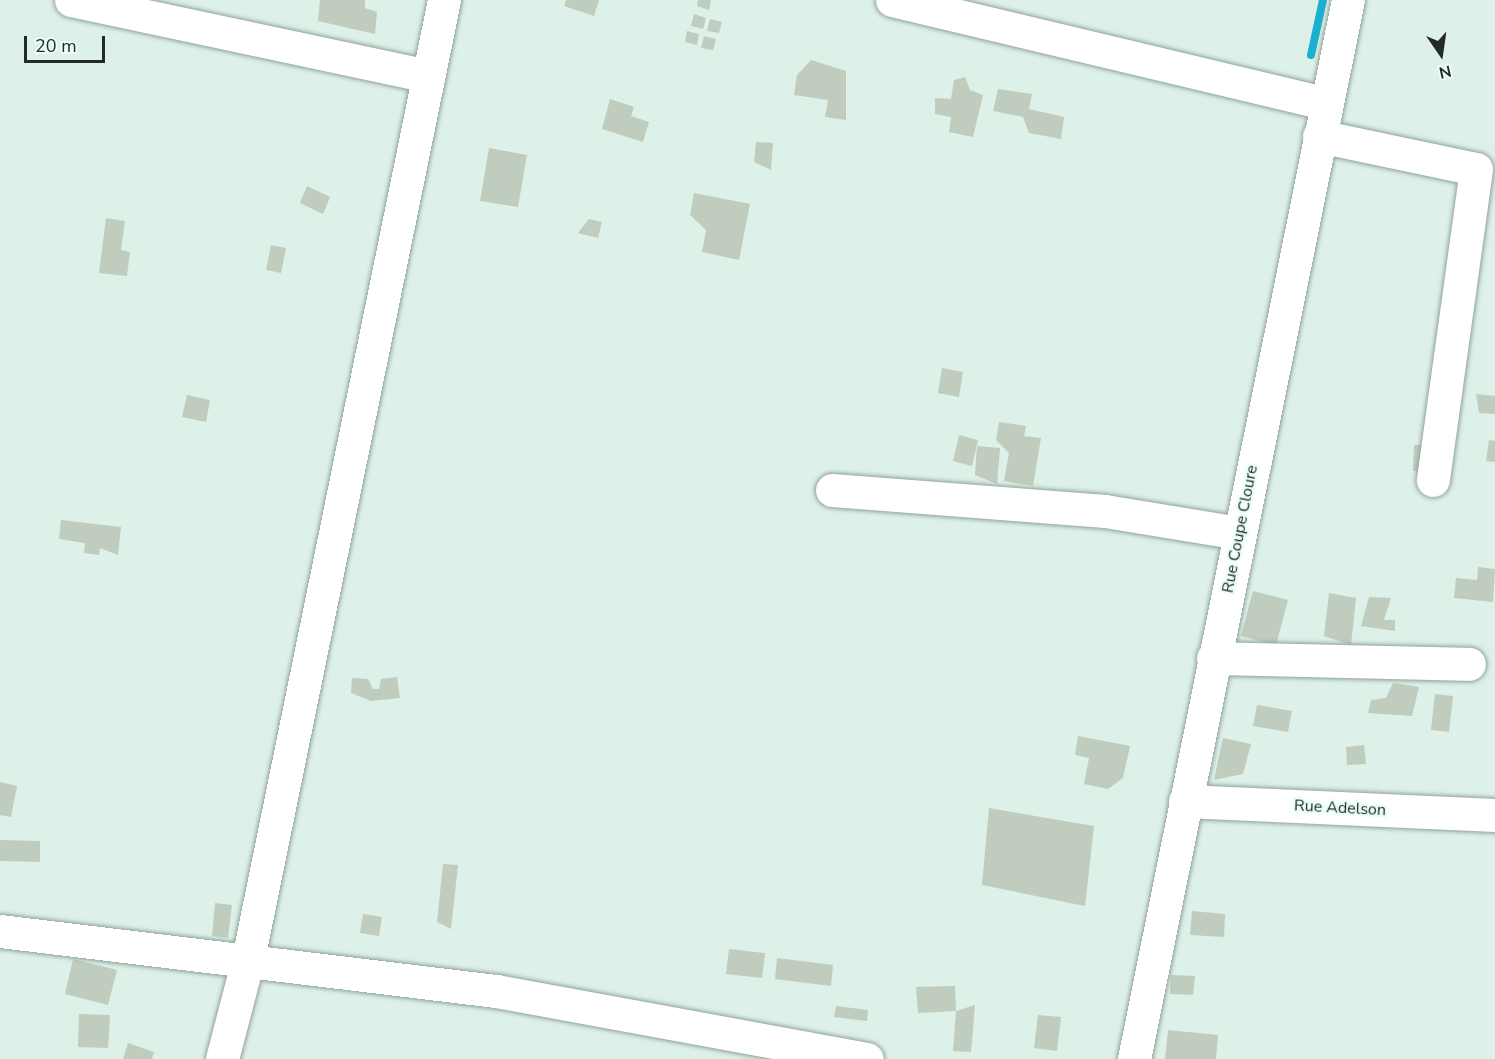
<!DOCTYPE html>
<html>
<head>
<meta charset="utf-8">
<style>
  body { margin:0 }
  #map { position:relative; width:1495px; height:1059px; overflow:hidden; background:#ddf1e8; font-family:"Nunito Sans",sans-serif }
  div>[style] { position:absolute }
  .stream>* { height:8px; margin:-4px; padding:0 4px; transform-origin:4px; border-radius:4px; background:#1bb0d0 }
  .building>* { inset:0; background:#bfccbe }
  .roads { filter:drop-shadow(0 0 2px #90a39b) drop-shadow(0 0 2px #90a39b) }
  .minor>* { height:33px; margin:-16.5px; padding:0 16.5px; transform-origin:16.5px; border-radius:16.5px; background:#fff }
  span { translate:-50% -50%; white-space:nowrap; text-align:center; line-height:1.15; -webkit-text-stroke:5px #eafef5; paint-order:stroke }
  .street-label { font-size:16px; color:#232a27 }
  .north { position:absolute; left:1411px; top:24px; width:60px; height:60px; -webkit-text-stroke:4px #eafef5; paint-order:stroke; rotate:167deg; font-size:16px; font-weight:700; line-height:24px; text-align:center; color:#232a27 }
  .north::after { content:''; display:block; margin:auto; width:21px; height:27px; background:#232a27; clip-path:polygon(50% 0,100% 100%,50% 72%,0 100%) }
  .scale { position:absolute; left:24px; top:36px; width:81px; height:27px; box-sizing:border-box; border:3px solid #232a27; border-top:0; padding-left:8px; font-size:18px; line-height:21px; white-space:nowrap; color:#232a27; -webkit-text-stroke:4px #eafef5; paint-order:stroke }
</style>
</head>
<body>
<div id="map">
  <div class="stream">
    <div style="left:1311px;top:55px;width:56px;rotate:-77.7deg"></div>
  </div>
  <div class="building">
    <div style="clip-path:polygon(320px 0,365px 0,365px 8px,377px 12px,375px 34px,318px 21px)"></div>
    <div style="clip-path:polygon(566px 0,599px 0,594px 16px,564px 6px)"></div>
    <div style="clip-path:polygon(698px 0,711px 0,709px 10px,697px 6px)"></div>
    <div style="clip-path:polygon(694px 14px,706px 18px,703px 29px,691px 26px)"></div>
    <div style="clip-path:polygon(710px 19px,722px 22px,719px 33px,707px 31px)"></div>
    <div style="clip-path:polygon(687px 31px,699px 34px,697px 45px,685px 42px)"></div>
    <div style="clip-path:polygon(704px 36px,716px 39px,713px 50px,701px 48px)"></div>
    <div style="clip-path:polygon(811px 60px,846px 71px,846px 120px,825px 117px,828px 100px,794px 95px,797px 75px)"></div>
    <div style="clip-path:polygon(965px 77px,970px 90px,983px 95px,973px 137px,949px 132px,951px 117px,935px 114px,935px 98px,951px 99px,954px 80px)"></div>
    <div style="clip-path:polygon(998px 89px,1032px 94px,1029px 109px,1064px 117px,1061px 139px,1029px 133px,1023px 117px,993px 111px)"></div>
    <div style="clip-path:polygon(610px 99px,634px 107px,631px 116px,649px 122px,643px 142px,602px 129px)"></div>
    <div style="clip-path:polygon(756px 142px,773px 143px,771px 170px,754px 162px)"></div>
    <div style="clip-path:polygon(489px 148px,527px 155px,518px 207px,480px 201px)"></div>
    <div style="clip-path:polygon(307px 186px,330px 197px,323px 214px,300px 203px)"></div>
    <div style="clip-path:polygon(694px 193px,750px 204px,739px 260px,702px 252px,706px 230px,690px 215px)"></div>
    <div style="clip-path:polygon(106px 218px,125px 221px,121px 250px,130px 252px,127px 276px,99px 273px)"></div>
    <div style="clip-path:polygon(589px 219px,602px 222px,598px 238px,578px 233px)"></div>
    <div style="clip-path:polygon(271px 245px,286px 248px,281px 273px,266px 270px)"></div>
    <div style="clip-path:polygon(942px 368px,963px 372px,959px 397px,938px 393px)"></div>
    <div style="clip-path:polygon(1476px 394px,1495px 396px,1495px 414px,1479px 413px)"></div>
    <div style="clip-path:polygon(187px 395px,210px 400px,206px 422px,182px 417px)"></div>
    <div style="clip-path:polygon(999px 422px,1026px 426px,1024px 436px,1041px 438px,1033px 486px,1004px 481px,1009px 453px,996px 440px)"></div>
    <div style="clip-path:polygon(959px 435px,978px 440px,972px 466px,953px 461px)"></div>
    <div style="clip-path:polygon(1489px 440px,1495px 441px,1495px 462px,1486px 461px)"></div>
    <div style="clip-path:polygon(1414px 445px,1430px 445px,1429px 471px,1413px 471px)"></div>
    <div style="clip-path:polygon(977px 446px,1000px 448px,997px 484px,975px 475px)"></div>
    <div style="clip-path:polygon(61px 520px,121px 527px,118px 555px,100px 548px,99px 555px,84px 553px,85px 543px,59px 539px)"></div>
    <div style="clip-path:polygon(1478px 567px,1495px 569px,1493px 602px,1454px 598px,1456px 578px,1477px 580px)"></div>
    <div style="clip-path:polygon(1253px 591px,1288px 600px,1276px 645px,1241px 636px)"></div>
    <div style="clip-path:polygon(1329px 593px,1356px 598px,1351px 645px,1324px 636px)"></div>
    <div style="clip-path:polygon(1369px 597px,1391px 598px,1384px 620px,1395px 620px,1395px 631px,1361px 626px)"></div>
    <div style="clip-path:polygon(397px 677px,400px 698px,371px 701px,351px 693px,352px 678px,368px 679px,373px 689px,379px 689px,381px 679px)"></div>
    <div style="clip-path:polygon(1393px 683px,1419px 687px,1412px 716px,1368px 713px,1371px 700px,1386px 698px)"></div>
    <div style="clip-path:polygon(1435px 694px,1453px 696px,1449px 732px,1431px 730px)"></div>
    <div style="clip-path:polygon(1257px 705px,1292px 711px,1288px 732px,1253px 726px)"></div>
    <div style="clip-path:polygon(1078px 736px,1130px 746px,1123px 778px,1108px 789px,1084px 784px,1089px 758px,1075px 755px)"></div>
    <div style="clip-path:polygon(1223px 738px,1251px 744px,1243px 774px,1214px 780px)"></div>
    <div style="clip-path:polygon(1364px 745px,1366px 764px,1347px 765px,1346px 747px)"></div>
    <div style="clip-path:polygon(0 782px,17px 786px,11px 817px,0 815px)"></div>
    <div style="clip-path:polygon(989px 808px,1094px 826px,1085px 906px,982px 885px)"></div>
    <div style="clip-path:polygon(0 840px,40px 841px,40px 862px,0 861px)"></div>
    <div style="clip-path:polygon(443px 864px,458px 865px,451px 929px,437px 922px)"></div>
    <div style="clip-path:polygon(215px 903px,232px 905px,228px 938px,212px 936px)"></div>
    <div style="clip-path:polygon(1192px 911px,1225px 914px,1224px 937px,1190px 935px)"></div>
    <div style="clip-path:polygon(363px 914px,382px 917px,379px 936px,360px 933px)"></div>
    <div style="clip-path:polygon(729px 949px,765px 953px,762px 978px,726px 974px)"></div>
    <div style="clip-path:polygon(777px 958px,833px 965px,831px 986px,775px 979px)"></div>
    <div style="clip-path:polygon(73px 959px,117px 970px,108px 1005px,65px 994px)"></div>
    <div style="clip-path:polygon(1171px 975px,1195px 976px,1193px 995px,1170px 994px)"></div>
    <div style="clip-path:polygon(955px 986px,956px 1011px,918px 1013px,916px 987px)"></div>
    <div style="clip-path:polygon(975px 1005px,971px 1052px,953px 1051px,956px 1011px)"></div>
    <div style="clip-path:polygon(836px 1006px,868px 1010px,867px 1021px,834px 1017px)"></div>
    <div style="clip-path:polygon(79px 1014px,110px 1015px,108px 1048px,78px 1047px)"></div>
    <div style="clip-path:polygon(1038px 1015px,1061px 1017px,1057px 1051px,1034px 1048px)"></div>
    <div style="clip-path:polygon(1168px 1030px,1218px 1035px,1216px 1059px,1165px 1059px)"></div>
    <div style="clip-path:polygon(128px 1043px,154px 1052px,152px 1059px,123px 1059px)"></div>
  </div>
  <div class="roads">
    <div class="minor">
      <div style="left:71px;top:0;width:365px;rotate:12deg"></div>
      <div style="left:892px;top:0;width:446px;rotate:13.4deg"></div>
      <div style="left:1319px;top:136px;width:160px;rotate:11.9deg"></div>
      <div style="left:1476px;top:169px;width:314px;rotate:97.9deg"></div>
      <div style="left:832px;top:490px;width:274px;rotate:4.4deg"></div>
      <div style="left:1105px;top:511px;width:136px;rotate:9.3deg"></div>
      <div style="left:1213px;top:658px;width:256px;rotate:1.3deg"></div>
      <div style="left:1185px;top:801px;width:310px;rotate:2.6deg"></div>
      <div style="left:0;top:931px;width:500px;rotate:6.9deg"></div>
      <div style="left:496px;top:991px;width:377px;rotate:10.4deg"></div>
      <div style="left:222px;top:1059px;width:103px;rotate:-75.4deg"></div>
      <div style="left:248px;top:959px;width:979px;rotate:-78.45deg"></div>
      <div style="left:1134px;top:1059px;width:1080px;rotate:-78.58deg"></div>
    </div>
  </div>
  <div class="street-label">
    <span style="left:1240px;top:529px;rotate:-79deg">Rue Coupe Cloure</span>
    <span style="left:1340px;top:808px;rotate:3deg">Rue Adelson</span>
  </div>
  <div class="north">N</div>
  <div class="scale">20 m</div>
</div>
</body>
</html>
